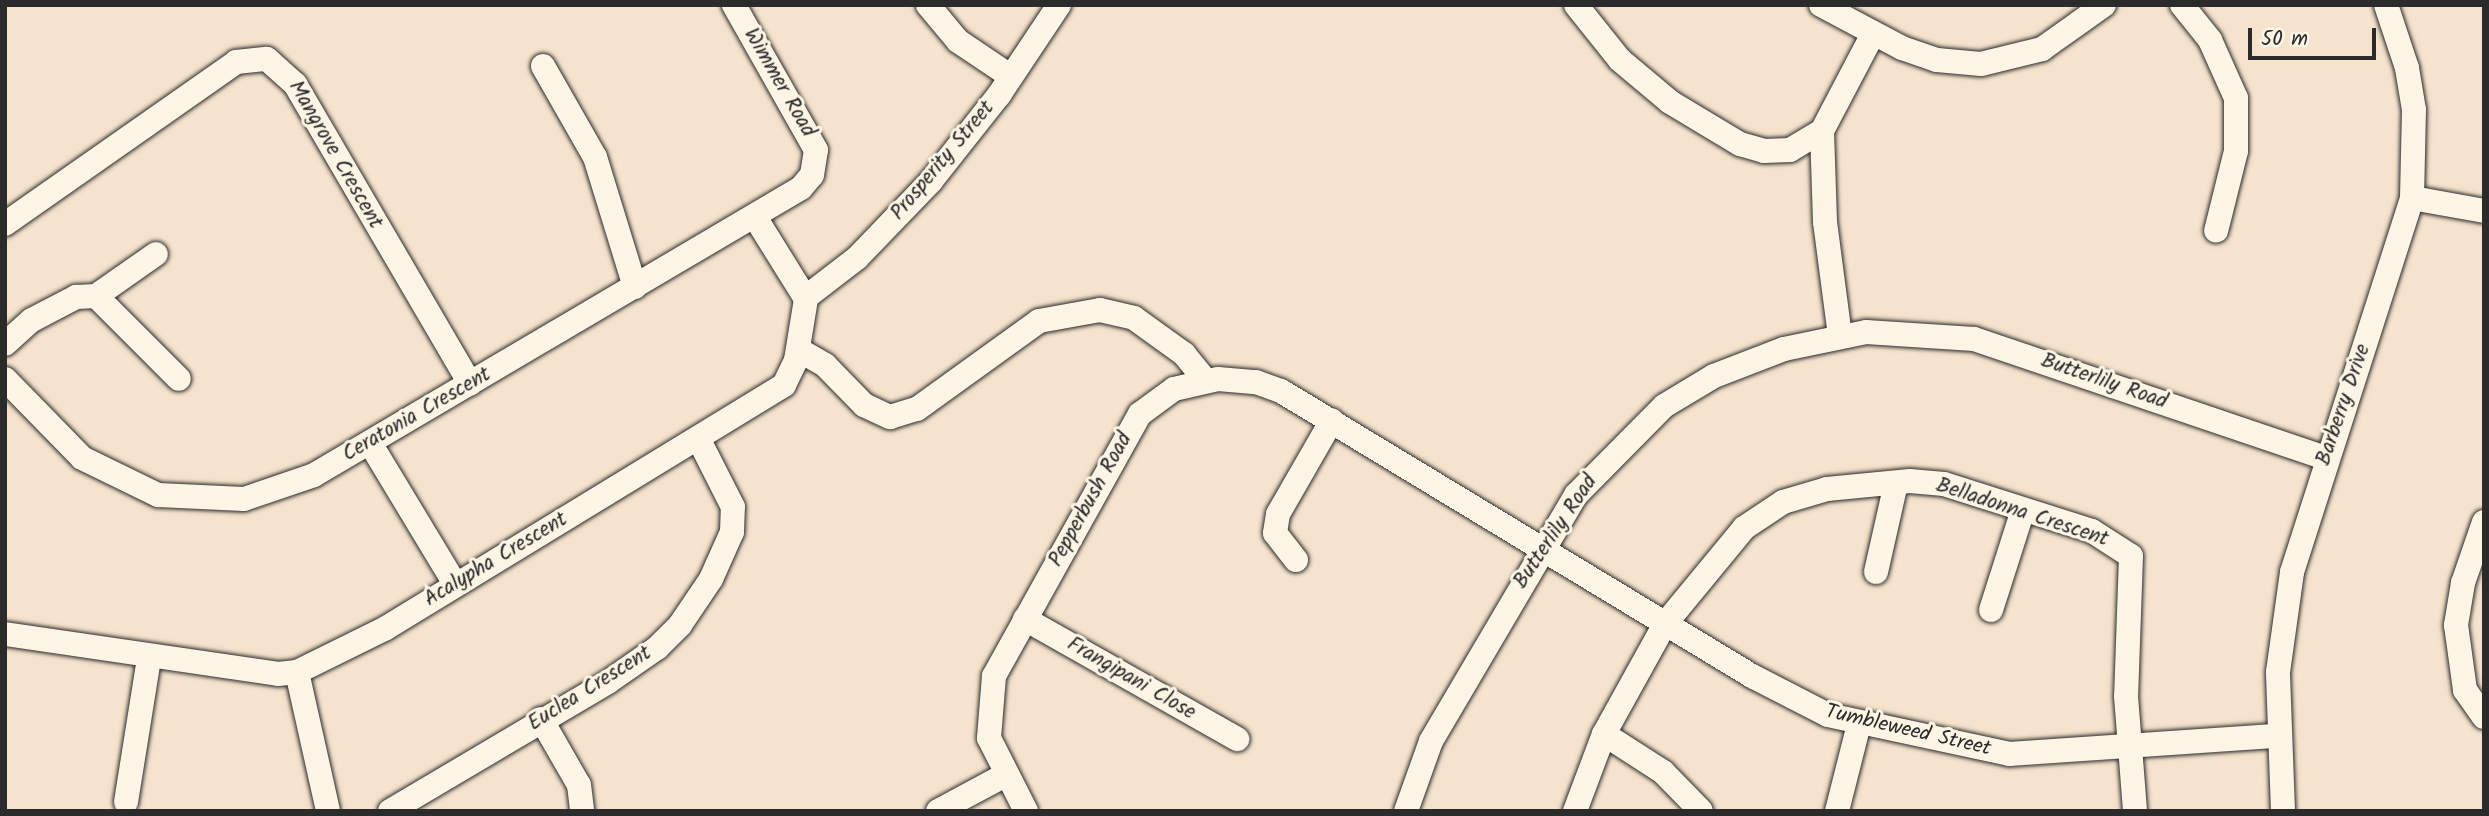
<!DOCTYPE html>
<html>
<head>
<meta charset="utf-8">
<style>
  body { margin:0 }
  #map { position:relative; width:2489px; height:816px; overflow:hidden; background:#f5e3cd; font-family:Kalam,sans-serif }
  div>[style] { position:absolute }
  .roads { filter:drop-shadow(0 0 2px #2b2b2b) drop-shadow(0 0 2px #2b2b2b) }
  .minor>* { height:24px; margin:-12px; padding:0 12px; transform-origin:12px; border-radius:12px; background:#fcf5e5 }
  span { translate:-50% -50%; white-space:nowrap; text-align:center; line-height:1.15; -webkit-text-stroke:6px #fcf5e5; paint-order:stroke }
  .street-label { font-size:21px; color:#2b2b2b }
  .frame { position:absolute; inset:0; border:7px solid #2b2b2b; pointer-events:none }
  .scale { position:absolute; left:2248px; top:28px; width:128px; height:32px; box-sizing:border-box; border:4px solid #2b2b2b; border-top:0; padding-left:9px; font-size:21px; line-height:24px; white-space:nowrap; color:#2b2b2b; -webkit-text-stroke:5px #fcf5e5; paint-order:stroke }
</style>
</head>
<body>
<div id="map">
  <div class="roads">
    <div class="minor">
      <div style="left:928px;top:5px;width:47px;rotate:50.2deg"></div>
      <div style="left:958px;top:41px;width:63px;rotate:33.9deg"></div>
      <div style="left:1576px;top:5px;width:70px;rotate:51.3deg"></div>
      <div style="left:1620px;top:60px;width:65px;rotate:40deg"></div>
      <div style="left:1670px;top:102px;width:82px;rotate:31deg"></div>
      <div style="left:1740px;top:144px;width:25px;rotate:16deg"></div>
      <div style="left:1764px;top:151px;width:26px;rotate:-2deg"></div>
      <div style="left:1790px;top:150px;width:37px;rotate:-31deg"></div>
      <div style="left:1822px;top:131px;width:110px;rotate:-62.3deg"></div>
      <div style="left:1821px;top:5px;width:92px;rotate:28deg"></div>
      <div style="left:1902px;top:48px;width:37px;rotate:19deg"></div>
      <div style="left:1937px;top:60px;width:44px;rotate:5.2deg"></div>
      <div style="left:1981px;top:64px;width:63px;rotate:-13.8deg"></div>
      <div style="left:2042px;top:49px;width:76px;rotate:-35.4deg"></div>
      <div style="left:2182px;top:5px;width:45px;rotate:51.3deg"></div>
      <div style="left:2210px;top:40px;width:64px;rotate:65.9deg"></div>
      <div style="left:2236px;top:98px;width:53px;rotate:90deg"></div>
      <div style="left:2236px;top:151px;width:82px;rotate:104deg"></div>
      <div style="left:543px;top:66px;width:105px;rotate:60.3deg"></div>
      <div style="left:595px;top:157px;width:136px;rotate:72.9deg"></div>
      <div style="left:1822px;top:131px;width:91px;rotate:88.1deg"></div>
      <div style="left:1825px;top:222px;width:115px;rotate:82.5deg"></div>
      <div style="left:2412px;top:198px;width:73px;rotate:10.2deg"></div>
      <div style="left:5px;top:224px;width:282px;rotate:-35deg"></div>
      <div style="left:236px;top:62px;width:31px;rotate:-6deg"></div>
      <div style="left:267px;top:59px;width:38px;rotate:42deg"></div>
      <div style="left:295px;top:84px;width:347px;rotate:59.7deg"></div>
      <div style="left:96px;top:296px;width:73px;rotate:-35deg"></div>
      <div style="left:805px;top:298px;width:66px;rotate:-37.6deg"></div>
      <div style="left:857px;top:258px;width:107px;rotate:-46.1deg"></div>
      <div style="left:931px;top:181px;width:110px;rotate:-51.7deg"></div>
      <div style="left:999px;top:95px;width:108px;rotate:-56.3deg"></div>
      <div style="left:5px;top:344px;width:36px;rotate:-42deg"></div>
      <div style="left:32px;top:320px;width:50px;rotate:-27.6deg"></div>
      <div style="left:76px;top:297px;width:20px;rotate:-3deg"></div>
      <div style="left:96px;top:296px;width:117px;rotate:45deg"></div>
      <div style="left:799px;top:350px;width:30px;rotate:30deg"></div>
      <div style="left:825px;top:365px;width:56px;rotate:45.7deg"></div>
      <div style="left:864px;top:405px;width:29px;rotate:25deg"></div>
      <div style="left:890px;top:417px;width:28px;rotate:-17deg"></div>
      <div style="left:917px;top:409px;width:150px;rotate:-35.8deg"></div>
      <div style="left:1039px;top:321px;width:62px;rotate:-10.2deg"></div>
      <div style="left:1100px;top:310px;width:35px;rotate:13deg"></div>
      <div style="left:1134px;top:318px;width:62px;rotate:35.8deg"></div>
      <div style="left:1184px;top:354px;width:33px;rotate:51deg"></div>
      <div style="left:5px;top:379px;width:110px;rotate:45.7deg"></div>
      <div style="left:82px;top:458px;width:85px;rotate:26deg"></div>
      <div style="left:158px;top:495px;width:86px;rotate:2.7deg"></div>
      <div style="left:244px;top:499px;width:74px;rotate:-18.9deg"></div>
      <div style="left:314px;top:475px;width:565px;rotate:-30.51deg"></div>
      <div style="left:801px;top:188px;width:17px;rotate:-50deg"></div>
      <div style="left:812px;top:175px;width:25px;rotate:-81deg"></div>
      <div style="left:816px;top:150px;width:167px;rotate:-119.5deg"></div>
      <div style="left:370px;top:443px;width:165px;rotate:58.9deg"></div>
      <div style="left:2484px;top:522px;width:65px;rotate:109deg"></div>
      <div style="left:2463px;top:583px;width:43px;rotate:99.5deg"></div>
      <div style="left:2456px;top:625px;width:66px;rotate:82.1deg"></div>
      <div style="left:2465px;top:690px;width:33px;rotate:55deg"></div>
      <div style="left:1296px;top:560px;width:34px;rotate:-128deg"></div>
      <div style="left:1275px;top:533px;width:19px;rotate:-81deg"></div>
      <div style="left:1278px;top:514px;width:108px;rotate:-60.1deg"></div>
      <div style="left:1876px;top:572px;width:91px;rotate:-77.3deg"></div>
      <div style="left:1991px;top:610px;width:105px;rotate:-72.3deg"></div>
      <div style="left:1025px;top:619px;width:244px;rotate:29.5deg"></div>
      <div style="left:5px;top:634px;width:276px;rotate:8.3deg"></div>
      <div style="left:278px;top:674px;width:19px;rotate:-6deg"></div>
      <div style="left:297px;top:672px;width:99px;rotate:-26.3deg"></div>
      <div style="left:386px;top:628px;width:466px;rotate:-31.4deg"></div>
      <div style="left:784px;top:385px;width:28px;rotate:-64deg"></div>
      <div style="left:796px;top:360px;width:62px;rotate:-80.7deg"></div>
      <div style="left:806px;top:299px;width:97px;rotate:-121.9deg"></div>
      <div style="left:297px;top:672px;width:142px;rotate:77.4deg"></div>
      <div style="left:541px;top:719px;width:76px;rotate:60.1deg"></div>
      <div style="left:579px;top:785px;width:26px;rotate:83deg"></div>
      <div style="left:1604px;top:734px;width:70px;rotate:32.8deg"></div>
      <div style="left:1663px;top:772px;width:54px;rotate:45.7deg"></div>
      <div style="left:126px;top:802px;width:146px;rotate:-80.9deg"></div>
      <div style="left:390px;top:811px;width:253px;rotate:-30.6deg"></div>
      <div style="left:608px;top:682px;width:60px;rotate:-34.8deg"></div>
      <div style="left:657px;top:648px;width:33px;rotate:-45deg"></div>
      <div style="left:680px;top:625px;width:55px;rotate:-56deg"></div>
      <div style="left:711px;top:579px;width:51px;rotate:-65.9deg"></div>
      <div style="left:732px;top:532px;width:25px;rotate:-88deg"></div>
      <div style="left:733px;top:507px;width:75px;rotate:-116.9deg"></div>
      <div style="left:938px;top:811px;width:76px;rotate:-28.2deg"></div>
      <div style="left:1026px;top:811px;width:82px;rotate:-116.9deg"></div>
      <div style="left:989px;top:738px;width:62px;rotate:-85.4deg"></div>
      <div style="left:994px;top:676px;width:300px;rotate:-60.9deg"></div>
      <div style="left:1140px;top:414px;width:42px;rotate:-36.3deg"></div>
      <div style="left:1174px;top:389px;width:45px;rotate:-12.8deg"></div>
      <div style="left:1218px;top:379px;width:38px;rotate:5deg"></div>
      <div style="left:1256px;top:382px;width:27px;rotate:20deg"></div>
      <div style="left:1281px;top:391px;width:551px;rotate:31.18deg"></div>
      <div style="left:1752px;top:676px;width:85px;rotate:27.2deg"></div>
      <div style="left:1828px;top:715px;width:186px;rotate:12.1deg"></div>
      <div style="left:2010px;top:754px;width:267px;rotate:-3.9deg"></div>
      <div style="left:1406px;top:811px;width:74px;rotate:-70.3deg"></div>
      <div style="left:1431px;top:741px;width:286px;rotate:-59.5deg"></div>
      <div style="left:1576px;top:495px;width:125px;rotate:-45.3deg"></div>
      <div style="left:1664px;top:406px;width:58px;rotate:-31deg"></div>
      <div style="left:1714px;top:376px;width:75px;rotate:-21.1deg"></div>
      <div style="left:1784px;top:349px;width:84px;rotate:-11.7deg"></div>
      <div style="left:1866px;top:332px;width:108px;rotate:3.7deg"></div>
      <div style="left:1974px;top:339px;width:372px;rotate:18.7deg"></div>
      <div style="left:1575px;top:811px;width:82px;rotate:-69.4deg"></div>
      <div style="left:1604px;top:734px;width:126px;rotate:-61deg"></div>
      <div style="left:1665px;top:624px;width:124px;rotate:-50.5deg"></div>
      <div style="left:1744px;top:528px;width:47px;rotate:-33.7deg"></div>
      <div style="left:1783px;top:502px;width:46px;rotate:-16.5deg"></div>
      <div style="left:1827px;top:489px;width:83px;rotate:-5.5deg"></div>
      <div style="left:1910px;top:481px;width:34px;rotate:5deg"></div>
      <div style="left:1944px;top:484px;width:155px;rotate:17.6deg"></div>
      <div style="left:2092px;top:531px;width:46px;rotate:32.7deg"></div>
      <div style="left:2131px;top:556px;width:140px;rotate:92deg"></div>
      <div style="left:2126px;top:696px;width:115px;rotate:85.5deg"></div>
      <div style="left:1837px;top:811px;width:90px;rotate:-75.8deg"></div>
      <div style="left:2283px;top:811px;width:139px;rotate:-92.1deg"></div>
      <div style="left:2278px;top:672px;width:101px;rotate:-82deg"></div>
      <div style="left:2292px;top:572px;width:393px;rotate:-72.2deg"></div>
      <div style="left:2412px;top:198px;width:88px;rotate:-88.7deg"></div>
      <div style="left:2414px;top:110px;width:43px;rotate:-99.5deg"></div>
      <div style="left:2407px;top:68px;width:66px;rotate:-108.4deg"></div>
    </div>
  </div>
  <div class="street-label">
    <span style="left:779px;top:83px;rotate:60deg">Wimmer Road</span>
    <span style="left:335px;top:155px;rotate:60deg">Mangrove Crescent</span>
    <span style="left:943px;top:161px;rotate:-50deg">Prosperity Street</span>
    <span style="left:2104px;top:382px;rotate:19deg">Butterlily Road</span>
    <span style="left:2344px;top:405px;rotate:-71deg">Barberry Drive</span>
    <span style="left:417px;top:415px;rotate:-30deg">Ceratonia Crescent</span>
    <span style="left:1091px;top:500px;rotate:-61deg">Pepperbush Road</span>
    <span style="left:2022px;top:513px;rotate:18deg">Belladonna Crescent</span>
    <span style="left:1556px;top:532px;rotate:-56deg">Butterlily Road</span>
    <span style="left:496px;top:560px;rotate:-31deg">Acalypha Crescent</span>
    <span style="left:1131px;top:679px;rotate:30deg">Frangipani Close</span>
    <span style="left:590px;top:689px;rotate:-32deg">Euclea Crescent</span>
    <span style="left:1908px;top:731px;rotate:13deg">Tumbleweed Street</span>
  </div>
  <div class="frame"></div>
  <div class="scale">50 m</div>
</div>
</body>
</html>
